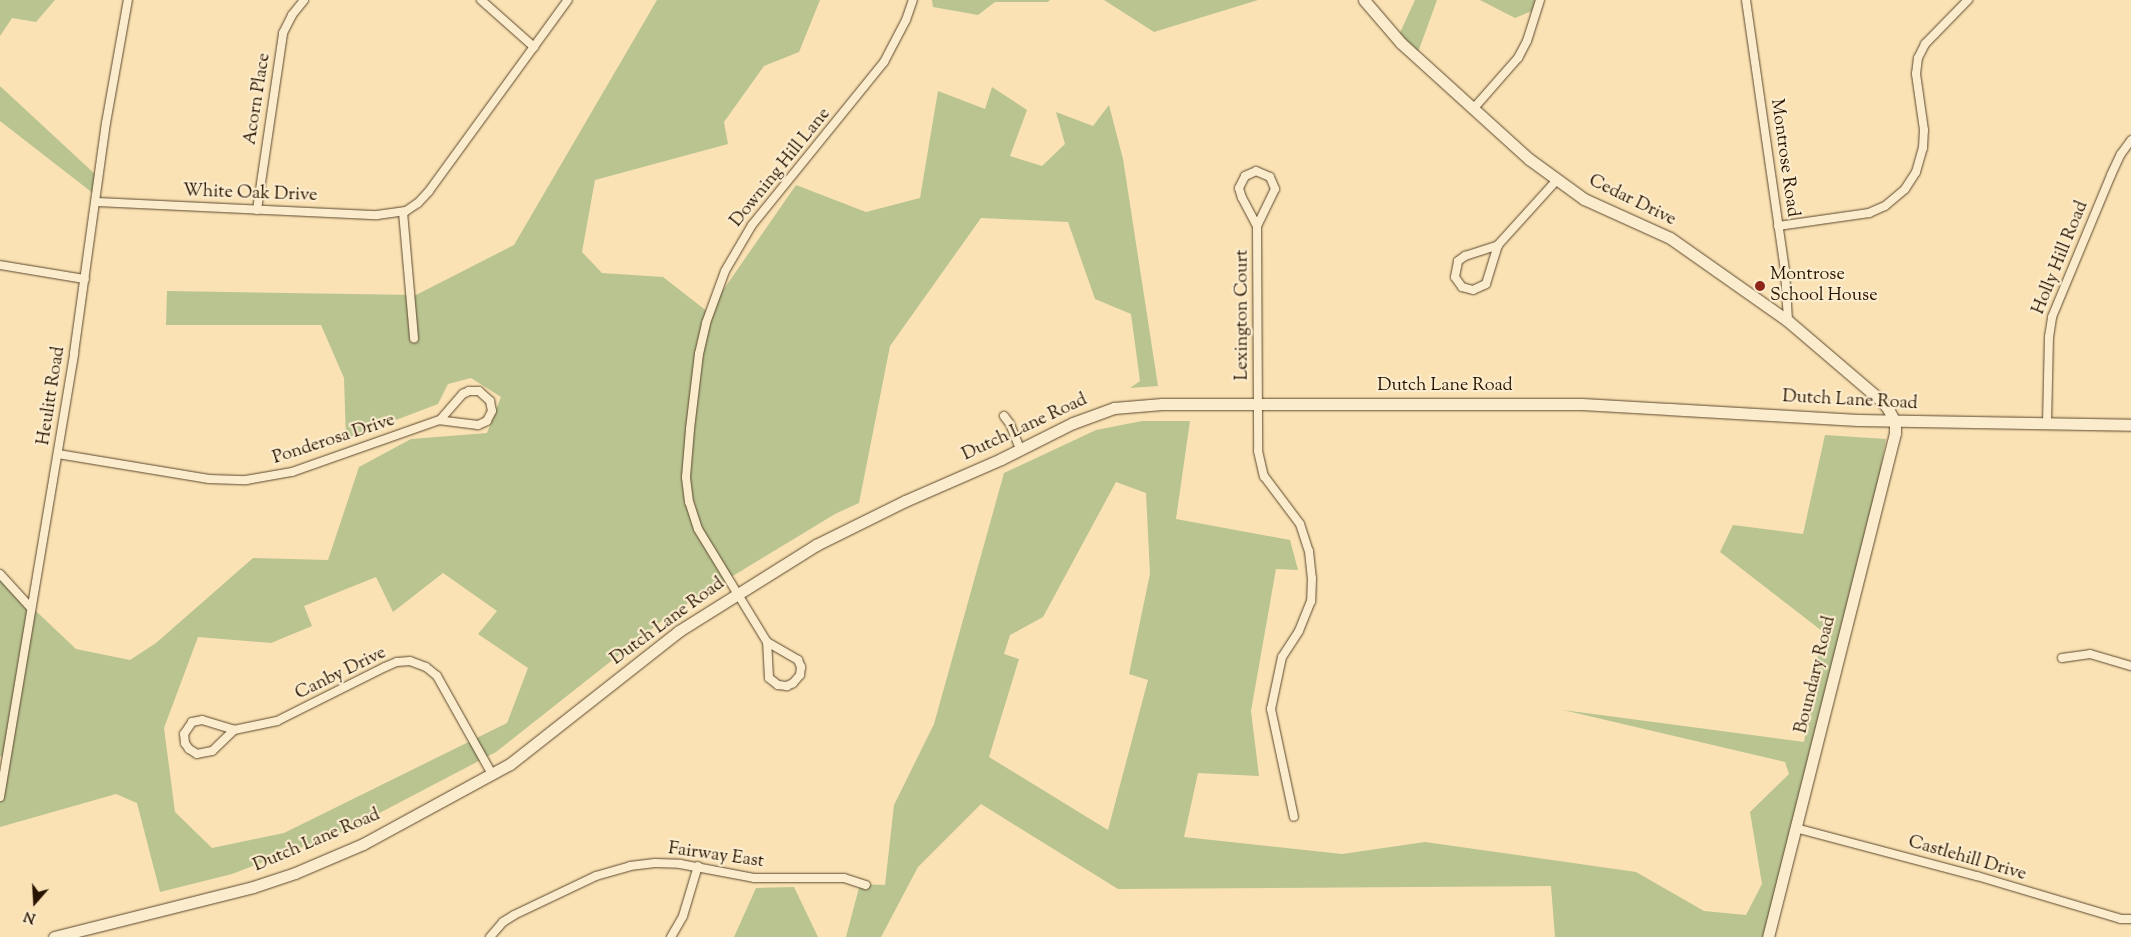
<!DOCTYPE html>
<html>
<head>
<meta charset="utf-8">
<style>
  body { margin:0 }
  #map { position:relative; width:2131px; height:937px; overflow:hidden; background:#fae2b4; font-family:"Sorts Mill Goudy",serif }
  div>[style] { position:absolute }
  .green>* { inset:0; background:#b9c491 }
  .roads { filter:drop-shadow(0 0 1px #5c482d) drop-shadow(0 0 1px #5c482d) }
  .street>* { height:8px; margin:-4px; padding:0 4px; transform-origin:4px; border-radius:4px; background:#fcecce }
  .secondary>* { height:11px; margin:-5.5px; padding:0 5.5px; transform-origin:5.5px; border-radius:5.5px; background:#fcecce }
  .dots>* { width:14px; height:14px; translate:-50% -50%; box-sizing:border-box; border:2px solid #fcecce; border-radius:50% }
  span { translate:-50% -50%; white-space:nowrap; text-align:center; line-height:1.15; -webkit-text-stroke:4.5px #fcecce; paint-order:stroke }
  .street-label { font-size:18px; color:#281400 }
  .poi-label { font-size:18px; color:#281400 }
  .left { translate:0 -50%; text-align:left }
  .north { position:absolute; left:10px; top:877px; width:50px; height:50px; -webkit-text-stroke:4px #fcecce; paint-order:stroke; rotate:199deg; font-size:14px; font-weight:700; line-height:20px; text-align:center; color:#281400 }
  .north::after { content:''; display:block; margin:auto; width:18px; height:22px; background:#281400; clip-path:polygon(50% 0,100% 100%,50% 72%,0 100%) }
</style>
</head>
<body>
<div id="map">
  <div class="green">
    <div style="clip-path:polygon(0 0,55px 0,36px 22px,12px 18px,0 36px)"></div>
    <div style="clip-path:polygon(evenodd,657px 0,820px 0,799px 52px,764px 66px,724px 122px,728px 144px,595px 180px,582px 252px,602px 273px,663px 277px,708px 312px,796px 185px,866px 212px,920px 198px,938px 91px,985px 109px,992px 87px,1027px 110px,1010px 156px,1042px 166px,1065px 144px,1056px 112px,1093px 126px,1109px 105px,1123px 159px,1158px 386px,1130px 388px,1140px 381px,1131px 314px,1095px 299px,1068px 222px,981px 218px,890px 346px,859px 503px,835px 514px,672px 613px,496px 752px,347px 830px,232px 874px,160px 892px,137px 803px,116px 794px,0 827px,0 783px,4px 757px,0 756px,0 577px,76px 649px,130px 660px,156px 643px,253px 558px,328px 560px,359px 467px,411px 439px,487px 433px,501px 397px,471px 378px,448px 384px,438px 404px,346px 439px,344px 378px,321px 325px,166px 325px,167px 291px,416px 295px,514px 245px,657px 0,443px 573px,497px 611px,478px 634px,528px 668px,507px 723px,284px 833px,212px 848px,175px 812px,164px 728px,198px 637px,271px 643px,312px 626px,304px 606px,376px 577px,393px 612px,443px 573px)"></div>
    <div style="clip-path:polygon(932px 0,1050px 0,1048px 2px,995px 2px,978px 15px,933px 7px)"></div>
    <div style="clip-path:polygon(1104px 0,1258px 0,1154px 32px)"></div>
    <div style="clip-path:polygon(1415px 0,1437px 0,1417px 55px,1398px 37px)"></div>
    <div style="clip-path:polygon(1480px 0,1535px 0,1532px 11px,1515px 18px)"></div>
    <div style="clip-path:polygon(0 86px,97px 176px,94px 194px,0 121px)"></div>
    <div style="clip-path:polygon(evenodd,1142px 421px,1190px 421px,1176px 519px,1290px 540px,1298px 570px,1276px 569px,1251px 711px,1259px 776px,1198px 773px,1184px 837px,1342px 854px,1425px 842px,1636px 872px,1704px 911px,1746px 915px,1762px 884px,1750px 812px,1789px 774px,1785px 762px,1563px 710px,1804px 742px,1822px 631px,1720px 552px,1733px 525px,1803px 534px,1825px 435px,1886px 439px,1869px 533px,1769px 937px,1555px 937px,1551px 886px,1118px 889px,981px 804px,918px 867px,881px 937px,846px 937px,860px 884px,885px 885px,894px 805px,934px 724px,1004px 473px,1096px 430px,1142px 421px,1116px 482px,1146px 493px,1150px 574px,1129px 674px,1148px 680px,1108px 830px,989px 757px,1019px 659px,1004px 654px,1010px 635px,1043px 617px,1116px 482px)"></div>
    <div style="clip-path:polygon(794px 887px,818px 937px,734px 937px,756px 888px)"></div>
  </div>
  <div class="roads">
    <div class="street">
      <div style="left:481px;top:0;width:71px;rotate:41.6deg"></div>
      <div style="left:1746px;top:0;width:273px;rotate:81.8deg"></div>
      <div style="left:1785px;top:270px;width:51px;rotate:86.6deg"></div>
      <div style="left:1474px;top:108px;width:67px;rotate:-48.7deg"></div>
      <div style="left:1518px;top:58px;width:19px;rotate:-62deg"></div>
      <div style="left:1527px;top:41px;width:43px;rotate:-72.4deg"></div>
      <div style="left:1256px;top:171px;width:15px;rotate:23deg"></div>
      <div style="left:1270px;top:177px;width:13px;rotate:67deg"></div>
      <div style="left:1275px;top:189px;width:41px;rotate:115.9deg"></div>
      <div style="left:1257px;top:226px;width:32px;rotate:-118deg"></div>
      <div style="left:1242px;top:198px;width:10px;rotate:-107deg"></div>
      <div style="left:1239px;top:188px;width:13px;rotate:-63deg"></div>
      <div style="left:1245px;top:176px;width:12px;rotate:-24deg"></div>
      <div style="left:97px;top:202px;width:280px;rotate:2.7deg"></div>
      <div style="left:377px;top:215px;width:29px;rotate:-8deg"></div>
      <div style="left:406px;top:211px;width:14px;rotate:-34deg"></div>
      <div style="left:418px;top:203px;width:16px;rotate:-47deg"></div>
      <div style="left:429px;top:191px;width:236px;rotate:-54deg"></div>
      <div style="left:257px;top:210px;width:179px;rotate:-81.6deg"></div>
      <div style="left:283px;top:33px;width:20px;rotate:-63deg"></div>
      <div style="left:292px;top:15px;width:19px;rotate:-51deg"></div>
      <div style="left:403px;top:212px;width:127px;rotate:85deg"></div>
      <div style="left:1257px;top:226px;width:225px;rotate:89.7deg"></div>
      <div style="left:1258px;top:451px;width:26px;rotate:77deg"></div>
      <div style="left:1264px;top:476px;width:60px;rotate:53.1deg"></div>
      <div style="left:1300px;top:524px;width:28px;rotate:72deg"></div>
      <div style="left:1309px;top:551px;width:27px;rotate:84deg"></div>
      <div style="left:1312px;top:578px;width:23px;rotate:92deg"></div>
      <div style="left:1311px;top:601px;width:32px;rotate:112deg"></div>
      <div style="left:1299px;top:631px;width:31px;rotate:123deg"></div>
      <div style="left:1282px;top:657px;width:53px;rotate:101.9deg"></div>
      <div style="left:1271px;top:709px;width:110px;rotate:78deg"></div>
      <div style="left:1778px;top:226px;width:92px;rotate:-8.1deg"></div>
      <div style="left:1869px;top:213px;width:17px;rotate:-24deg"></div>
      <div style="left:1885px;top:206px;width:26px;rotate:-40deg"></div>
      <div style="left:1905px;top:189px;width:20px;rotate:-57deg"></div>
      <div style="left:1916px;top:172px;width:25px;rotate:-74deg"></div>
      <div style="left:1923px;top:148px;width:18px;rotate:-87deg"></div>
      <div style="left:1924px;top:130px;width:57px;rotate:-98.1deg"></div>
      <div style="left:1916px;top:74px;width:16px;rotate:-83deg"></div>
      <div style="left:1918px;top:58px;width:16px;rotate:-63deg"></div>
      <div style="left:1925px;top:44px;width:62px;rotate:-45.7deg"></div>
      <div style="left:1498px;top:245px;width:41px;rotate:107.1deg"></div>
      <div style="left:1486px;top:284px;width:14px;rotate:155deg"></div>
      <div style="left:1473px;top:290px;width:11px;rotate:-165deg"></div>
      <div style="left:1462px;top:287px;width:12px;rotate:-125deg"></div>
      <div style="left:1455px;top:277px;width:16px;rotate:-79deg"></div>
      <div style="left:1458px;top:261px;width:9px;rotate:-36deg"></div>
      <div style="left:1465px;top:256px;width:35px;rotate:-18deg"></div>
      <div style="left:1498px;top:245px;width:88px;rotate:-47.8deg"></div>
      <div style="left:0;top:265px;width:86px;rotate:9.4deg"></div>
      <div style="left:469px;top:391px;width:10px"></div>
      <div style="left:479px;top:391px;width:15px;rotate:42deg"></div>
      <div style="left:490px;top:401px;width:10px;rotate:79deg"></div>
      <div style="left:492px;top:411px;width:11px;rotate:117deg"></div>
      <div style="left:487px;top:421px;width:10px;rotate:156deg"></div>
      <div style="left:478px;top:425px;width:38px;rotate:-173deg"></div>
      <div style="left:440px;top:420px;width:35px;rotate:-49deg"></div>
      <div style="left:463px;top:394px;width:7px;rotate:-27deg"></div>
      <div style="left:1004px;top:416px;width:10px;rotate:53deg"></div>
      <div style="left:1010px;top:424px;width:27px;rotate:68deg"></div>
      <div style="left:2047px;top:424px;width:87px;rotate:-88.7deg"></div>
      <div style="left:2049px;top:337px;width:20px;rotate:-81deg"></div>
      <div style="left:2052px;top:317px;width:154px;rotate:-67.4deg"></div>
      <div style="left:2111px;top:175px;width:23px;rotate:-65deg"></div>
      <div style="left:2121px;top:154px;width:17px;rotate:-54deg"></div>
      <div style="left:58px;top:454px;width:153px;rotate:9.4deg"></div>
      <div style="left:209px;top:479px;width:37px;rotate:2deg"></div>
      <div style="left:246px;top:480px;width:47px;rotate:-9.9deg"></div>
      <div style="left:292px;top:472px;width:157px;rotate:-19.4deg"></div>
      <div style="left:0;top:574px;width:46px;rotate:47.6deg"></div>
      <div style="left:767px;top:642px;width:132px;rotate:-121.4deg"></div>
      <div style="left:698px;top:529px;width:28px;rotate:-108deg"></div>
      <div style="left:689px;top:502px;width:25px;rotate:-97deg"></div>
      <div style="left:686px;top:477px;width:48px;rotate:-85.2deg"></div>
      <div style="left:690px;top:429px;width:76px;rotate:-83.2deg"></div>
      <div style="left:699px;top:354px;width:32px;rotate:-77deg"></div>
      <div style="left:706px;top:323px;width:55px;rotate:-69.9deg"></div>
      <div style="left:725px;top:271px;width:53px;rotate:-59.6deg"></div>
      <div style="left:752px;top:225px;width:210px;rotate:-51deg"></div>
      <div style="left:884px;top:62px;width:47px;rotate:-62.4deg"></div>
      <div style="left:906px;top:20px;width:21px;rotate:-71deg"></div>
      <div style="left:767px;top:642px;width:36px;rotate:30deg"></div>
      <div style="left:798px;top:660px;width:8px;rotate:67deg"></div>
      <div style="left:801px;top:667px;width:8px;rotate:97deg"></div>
      <div style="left:800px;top:675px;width:11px;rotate:131deg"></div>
      <div style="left:793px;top:683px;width:7px;rotate:153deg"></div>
      <div style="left:787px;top:686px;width:9px;rotate:-174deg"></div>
      <div style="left:778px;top:685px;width:11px;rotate:-142deg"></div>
      <div style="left:769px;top:678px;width:36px;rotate:-93deg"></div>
      <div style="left:2062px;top:658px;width:28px;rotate:-8deg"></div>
      <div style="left:2090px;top:654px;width:43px;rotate:16.3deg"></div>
      <div style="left:202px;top:720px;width:34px;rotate:17deg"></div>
      <div style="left:234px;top:730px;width:30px;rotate:136deg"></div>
      <div style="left:212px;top:751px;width:15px;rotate:169deg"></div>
      <div style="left:197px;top:754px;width:9px;rotate:-148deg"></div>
      <div style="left:189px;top:749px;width:7px;rotate:-124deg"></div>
      <div style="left:185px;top:743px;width:9px;rotate:-96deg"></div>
      <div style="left:184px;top:734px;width:14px;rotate:-56deg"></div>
      <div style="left:192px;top:722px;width:10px;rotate:-11deg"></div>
      <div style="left:234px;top:730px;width:44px;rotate:-11.8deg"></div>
      <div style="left:277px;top:721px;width:121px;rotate:-26.6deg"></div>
      <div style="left:385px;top:667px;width:13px;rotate:-23deg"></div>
      <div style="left:397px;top:662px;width:13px;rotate:-4deg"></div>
      <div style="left:410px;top:661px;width:17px;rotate:21deg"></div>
      <div style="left:426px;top:667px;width:14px;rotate:39deg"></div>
      <div style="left:437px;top:676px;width:112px;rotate:60.7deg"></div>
      <div style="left:0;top:797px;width:450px;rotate:-80.5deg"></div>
      <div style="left:74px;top:353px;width:232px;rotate:-82.1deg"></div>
      <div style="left:106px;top:123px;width:125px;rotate:-79.9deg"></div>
      <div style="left:1795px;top:828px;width:188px;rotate:14.8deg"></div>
      <div style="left:1977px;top:876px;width:150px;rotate:16.6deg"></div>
      <div style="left:2121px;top:919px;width:10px"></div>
      <div style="left:490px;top:937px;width:20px;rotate:-49deg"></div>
      <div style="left:503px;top:922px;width:13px;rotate:-32deg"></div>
      <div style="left:514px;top:915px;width:91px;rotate:-25.4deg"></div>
      <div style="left:596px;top:876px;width:35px;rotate:-16deg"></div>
      <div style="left:630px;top:866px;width:25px;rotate:-7deg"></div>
      <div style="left:655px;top:863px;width:25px;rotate:2deg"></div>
      <div style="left:680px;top:864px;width:75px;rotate:10.7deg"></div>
      <div style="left:754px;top:878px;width:90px"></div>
      <div style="left:844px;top:878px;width:23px;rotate:18deg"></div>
      <div style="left:671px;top:937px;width:24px;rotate:-60deg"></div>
      <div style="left:683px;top:916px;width:52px;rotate:-73.3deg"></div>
    </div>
    <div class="secondary">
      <div style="left:1364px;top:0;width:57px;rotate:49.3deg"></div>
      <div style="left:1401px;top:43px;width:173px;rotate:42.2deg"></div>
      <div style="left:1529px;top:159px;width:68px;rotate:36deg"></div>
      <div style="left:1584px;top:199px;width:94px;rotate:24.4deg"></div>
      <div style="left:1670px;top:238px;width:144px;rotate:35.1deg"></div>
      <div style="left:1788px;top:321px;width:117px;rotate:40.5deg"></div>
      <div style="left:1877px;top:397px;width:14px;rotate:45deg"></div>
      <div style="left:1887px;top:407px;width:17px;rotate:62deg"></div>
      <div style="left:1895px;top:422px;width:11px;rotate:90deg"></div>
      <div style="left:1895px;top:433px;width:520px;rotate:104.14deg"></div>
      <div style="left:54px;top:937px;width:205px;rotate:-14.1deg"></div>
      <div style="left:253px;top:887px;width:44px;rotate:-18.4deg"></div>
      <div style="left:295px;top:873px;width:74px;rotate:-23.1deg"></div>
      <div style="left:363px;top:844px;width:167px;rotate:-28.6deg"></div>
      <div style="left:510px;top:764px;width:215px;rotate:-38.2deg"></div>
      <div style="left:679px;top:631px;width:162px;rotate:-32.1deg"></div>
      <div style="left:816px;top:545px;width:99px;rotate:-26.3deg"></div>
      <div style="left:905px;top:501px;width:105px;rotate:-23.6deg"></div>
      <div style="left:1001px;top:459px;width:80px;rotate:-26.6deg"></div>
      <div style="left:1073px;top:423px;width:44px;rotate:-20.1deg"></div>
      <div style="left:1114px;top:408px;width:48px;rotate:-4.8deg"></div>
      <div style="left:1162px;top:404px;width:420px"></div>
      <div style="left:1582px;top:404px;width:276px;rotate:3.3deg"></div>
      <div style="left:1858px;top:420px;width:273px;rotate:1deg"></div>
    </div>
  </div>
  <div class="dots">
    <div style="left:1760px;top:286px;background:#8f2418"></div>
  </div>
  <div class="street-label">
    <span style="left:258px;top:99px;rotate:-81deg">Acorn Place</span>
    <span style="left:1784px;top:158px;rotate:82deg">Montrose Road</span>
    <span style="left:781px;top:168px;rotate:-51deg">Downing Hill Lane</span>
    <span style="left:250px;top:194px;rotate:2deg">White Oak Drive</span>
    <span style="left:1632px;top:201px;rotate:26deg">Cedar Drive</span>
    <span style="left:2061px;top:258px;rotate:-68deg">Holly Hill Road</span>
    <span style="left:1243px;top:315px;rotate:-90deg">Lexington Court</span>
    <span style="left:1445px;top:386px">Dutch Lane Road</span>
    <span style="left:52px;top:396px;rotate:-81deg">Heulitt Road</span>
    <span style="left:1850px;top:401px;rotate:3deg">Dutch Lane Road</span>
    <span style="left:1025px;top:428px;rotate:-25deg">Dutch Lane Road</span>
    <span style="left:334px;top:440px;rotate:-18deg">Ponderosa Drive</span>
    <span style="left:668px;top:622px;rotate:-36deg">Dutch Lane Road</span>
    <span style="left:341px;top:674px;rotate:-26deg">Canby Drive</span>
    <span style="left:1816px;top:675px;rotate:-76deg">Boundary Road</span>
    <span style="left:317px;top:841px;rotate:-23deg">Dutch Lane Road</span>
    <span style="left:716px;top:856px;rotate:8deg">Fairway East</span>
    <span style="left:1967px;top:859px;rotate:16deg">Castlehill Drive</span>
  </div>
  <div class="poi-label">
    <span class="left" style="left:1770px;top:286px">Montrose<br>School House</span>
  </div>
  <div class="north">N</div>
</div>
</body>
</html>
